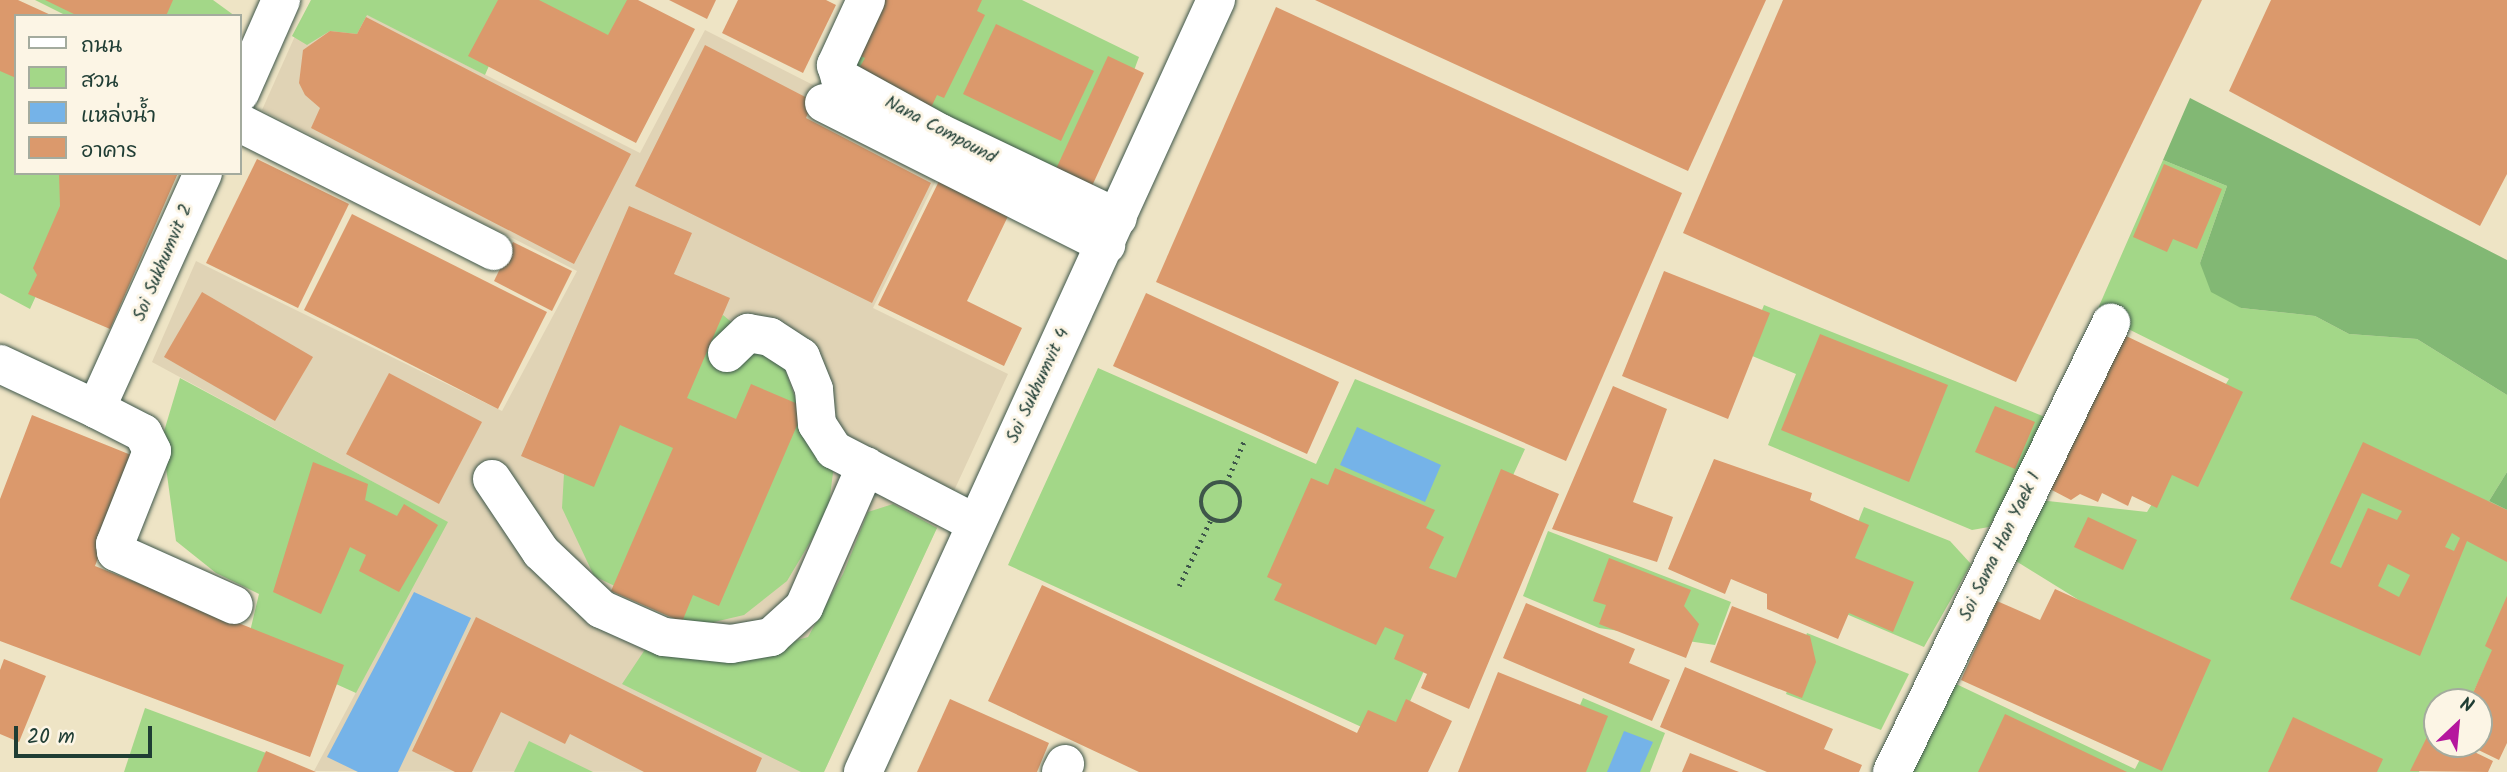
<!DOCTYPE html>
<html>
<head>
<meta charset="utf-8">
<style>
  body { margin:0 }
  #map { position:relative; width:2507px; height:772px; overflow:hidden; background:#eee4c5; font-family:Kalam,"Playpen Sans Thai",sans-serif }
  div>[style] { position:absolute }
  .built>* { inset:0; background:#e0d3b5 }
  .green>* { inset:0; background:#a3d788 }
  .forest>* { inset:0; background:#82b874 }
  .water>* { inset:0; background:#75b3e8 }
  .building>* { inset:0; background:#db996c }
  .path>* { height:4.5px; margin-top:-2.25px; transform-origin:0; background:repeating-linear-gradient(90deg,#3e564a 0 2px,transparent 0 7px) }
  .path>.ring { margin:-2.25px; padding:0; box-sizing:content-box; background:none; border:4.5px solid #3e564a; border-radius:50% }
  .roads { filter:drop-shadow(0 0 2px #3e564a) drop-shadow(0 0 2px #3e564a) }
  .minor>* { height:38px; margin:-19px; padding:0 19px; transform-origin:19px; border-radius:19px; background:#fff }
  span { translate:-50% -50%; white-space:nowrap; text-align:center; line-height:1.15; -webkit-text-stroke:6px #fcf5e5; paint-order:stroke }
  .street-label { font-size:18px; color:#1f3d34 }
  .legend { position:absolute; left:14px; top:14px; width:228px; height:161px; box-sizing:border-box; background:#fcf5e5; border:2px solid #a4ab9e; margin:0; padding:9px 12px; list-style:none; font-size:21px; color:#1f3d34 }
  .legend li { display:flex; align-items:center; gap:14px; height:35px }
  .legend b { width:35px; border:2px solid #a4ab9e }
  .north { position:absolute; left:2423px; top:688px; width:70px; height:70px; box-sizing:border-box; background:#fcf5e5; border:2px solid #a4ab9e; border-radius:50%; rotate:26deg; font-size:19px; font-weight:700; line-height:28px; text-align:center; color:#1f3d34 }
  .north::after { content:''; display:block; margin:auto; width:24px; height:32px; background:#b5179e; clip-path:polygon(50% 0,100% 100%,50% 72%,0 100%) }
  .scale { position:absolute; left:14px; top:726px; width:138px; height:32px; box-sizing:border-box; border:4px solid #1f3d34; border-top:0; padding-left:9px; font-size:21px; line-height:24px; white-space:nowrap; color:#1f3d34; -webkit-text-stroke:5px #fcf5e5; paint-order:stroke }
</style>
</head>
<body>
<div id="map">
  <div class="built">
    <div style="clip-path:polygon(311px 0,338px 0,640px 153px,705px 30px,949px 154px,873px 308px,1008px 374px,824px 772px,314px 771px,447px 522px,152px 362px,196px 261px,502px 411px,577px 271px,262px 110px)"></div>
  </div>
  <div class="green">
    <div style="clip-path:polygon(35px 0,213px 0,235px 16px,67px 16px)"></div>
    <div style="clip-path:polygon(311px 0,636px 0,612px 48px,517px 1px,485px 75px,367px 15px,357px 34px,330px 31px,307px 45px,292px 36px)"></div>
    <div style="clip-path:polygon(861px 0,1022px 0,1139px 57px,1087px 197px,829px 69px)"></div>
    <div style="clip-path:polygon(0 55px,16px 62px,16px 173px,92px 173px,30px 309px,0 293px)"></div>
    <div style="clip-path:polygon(2163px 160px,2227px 186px,2200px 263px,2241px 308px,2315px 316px,2349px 334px,2417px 339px,2507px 395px,2507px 472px,2489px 501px,2507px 510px,2507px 619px,2469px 702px,2437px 702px,2437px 733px,2419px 772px,1912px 772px,1954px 683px,2135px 769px,2187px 667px,2011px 558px,2039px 500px,2147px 512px,2229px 379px,2096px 313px)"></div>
    <div style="clip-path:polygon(1764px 305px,2050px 419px,1989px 527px,1972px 530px,1768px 445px,1796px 374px,1745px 353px)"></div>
    <div style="clip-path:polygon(723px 315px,784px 366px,810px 440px,834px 465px,828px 512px,787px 581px,744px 615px,697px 626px,594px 576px,562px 508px,565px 456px)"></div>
    <div style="clip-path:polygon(1098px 368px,1316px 464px,1355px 379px,1525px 449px,1392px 741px,1008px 565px)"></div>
    <div style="clip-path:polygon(180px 378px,448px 522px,356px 693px,247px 644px,259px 594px,216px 573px,176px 541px,162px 438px)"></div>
    <div style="clip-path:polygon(893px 504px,937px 528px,824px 772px,801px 772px,622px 684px,652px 639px,759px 651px,808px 637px,843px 574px,868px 512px)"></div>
    <div style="clip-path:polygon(1864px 507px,1950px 541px,1971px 564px,1924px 647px,1825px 605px)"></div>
    <div style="clip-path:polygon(1548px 531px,1731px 602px,1715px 645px,1599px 628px,1523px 596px)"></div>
    <div style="clip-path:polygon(1807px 633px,1909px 674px,1881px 730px,1786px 694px)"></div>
    <div style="clip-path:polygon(1583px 698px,1665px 733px,1650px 772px,1552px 772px)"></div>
    <div style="clip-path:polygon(145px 708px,296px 764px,289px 772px,124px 772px)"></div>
    <div style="clip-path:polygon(529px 741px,593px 772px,514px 772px)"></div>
  </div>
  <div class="forest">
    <div style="clip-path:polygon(2190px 98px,2507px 260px,2507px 395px,2417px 339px,2349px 334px,2315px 316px,2241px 308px,2211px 292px,2200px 263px,2227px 186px,2163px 160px)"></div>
    <div style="clip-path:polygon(2507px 472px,2507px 510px,2489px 501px)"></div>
  </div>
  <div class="water">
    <div style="clip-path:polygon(1357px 427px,1441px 465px,1425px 502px,1340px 465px)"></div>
    <div style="clip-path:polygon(414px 592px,471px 618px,398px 772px,358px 772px,327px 757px)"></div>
    <div style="clip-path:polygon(1624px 731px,1653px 742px,1640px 772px,1607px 772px)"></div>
  </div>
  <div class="building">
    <div style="clip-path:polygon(0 0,18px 0,53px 16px,16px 16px,16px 78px,0 71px)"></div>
    <div style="clip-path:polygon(45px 0,173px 0,166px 16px,78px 16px)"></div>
    <div style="clip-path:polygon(498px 0,539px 0,608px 35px,627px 0,638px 0,695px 29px,636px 143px,468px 56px)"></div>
    <div style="clip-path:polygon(669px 0,716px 0,707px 19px)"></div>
    <div style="clip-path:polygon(738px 0,826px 0,836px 5px,803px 73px,722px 33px)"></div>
    <div style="clip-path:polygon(884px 0,982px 0,977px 11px,985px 15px,944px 98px,937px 95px,928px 114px,854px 77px,865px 58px,857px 54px)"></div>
    <div style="clip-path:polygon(1315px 0,1766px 0,1688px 171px)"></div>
    <div style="clip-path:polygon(1783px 0,2202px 0,2016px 382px,1683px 233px)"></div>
    <div style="clip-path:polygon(2271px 0,2507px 0,2507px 174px,2480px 226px,2229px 91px)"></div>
    <div style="clip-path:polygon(1276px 7px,1682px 193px,1566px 461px,1156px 282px)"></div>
    <div style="clip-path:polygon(366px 17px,631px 154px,574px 264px,311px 128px,320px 108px,305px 95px,299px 83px,303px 50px,330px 31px,357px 34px)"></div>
    <div style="clip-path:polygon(996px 24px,1094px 71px,1061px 141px,963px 94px)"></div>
    <div style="clip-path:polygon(705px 45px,813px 101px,806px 118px,931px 183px,872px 303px,635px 186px)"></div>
    <div style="clip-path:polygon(1108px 56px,1144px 73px,1092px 186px,1056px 169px)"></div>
    <div style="clip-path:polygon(257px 159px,349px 204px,298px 308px,206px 263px)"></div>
    <div style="clip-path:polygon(2164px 164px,2222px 189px,2197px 249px,2173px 239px,2167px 252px,2133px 237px)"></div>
    <div style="clip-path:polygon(59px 173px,178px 173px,110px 329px,28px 294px,37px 275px,33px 268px,60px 206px)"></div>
    <div style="clip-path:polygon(941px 177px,1011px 210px,967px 301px,1022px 328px,1004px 366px,878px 305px)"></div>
    <div style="clip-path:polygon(629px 206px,692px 233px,674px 274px,730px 298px,687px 398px,736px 419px,751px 384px,805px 407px,719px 606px,693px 595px,682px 622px,611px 591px,673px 448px,620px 425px,594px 487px,521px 456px)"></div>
    <div style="clip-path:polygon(352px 214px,547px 312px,498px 409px,304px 310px)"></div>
    <div style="clip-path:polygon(513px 242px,572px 271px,552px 311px,494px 281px)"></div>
    <div style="clip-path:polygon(1664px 271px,1770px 313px,1728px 419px,1622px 376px)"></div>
    <div style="clip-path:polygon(202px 292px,313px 357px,275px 421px,164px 357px)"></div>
    <div style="clip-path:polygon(1146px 293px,1339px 382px,1307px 454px,1113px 366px)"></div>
    <div style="clip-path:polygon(1820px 334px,1948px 385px,1909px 482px,1781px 430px)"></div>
    <div style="clip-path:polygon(2122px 334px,2243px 392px,2198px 487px,2172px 475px,2157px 508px,2132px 496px,2128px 506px,2102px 493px,2098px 502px,2080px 494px,2071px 500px,2048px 488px)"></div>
    <div style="clip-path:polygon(389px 373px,482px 422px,439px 504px,346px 454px)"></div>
    <div style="clip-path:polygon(1613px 386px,1667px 409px,1633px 502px,1673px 517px,1657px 562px,1552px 529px)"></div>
    <div style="clip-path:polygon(1995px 406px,2035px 422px,2015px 469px,1975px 452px)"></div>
    <div style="clip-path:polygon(32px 415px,136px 457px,95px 566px,344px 665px,310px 757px,0 641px,0 499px)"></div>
    <div style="clip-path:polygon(evenodd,2363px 442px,2507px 510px,2507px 562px,2467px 541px,2420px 656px,2290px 599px,2363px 442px,2362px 493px,2402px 511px,2397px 520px,2368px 508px,2341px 568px,2330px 563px,2362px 493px,2363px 442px,2452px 533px,2460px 538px,2454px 551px,2445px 547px,2452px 533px,2363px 442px,2388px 564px,2410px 575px,2399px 597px,2378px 586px,2388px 564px)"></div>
    <div style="clip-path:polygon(1714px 459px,1812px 493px,1810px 500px,1869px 525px,1855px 558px,1914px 582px,1893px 632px,1849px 613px,1838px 639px,1767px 609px,1767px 594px,1731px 579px,1725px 594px,1668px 569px)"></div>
    <div style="clip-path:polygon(313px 462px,368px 484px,365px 500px,397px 516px,404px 504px,438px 525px,399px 592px,359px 571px,366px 555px,350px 547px,321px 614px,273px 592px)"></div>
    <div style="clip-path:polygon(1335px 468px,1435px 510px,1426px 528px,1444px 537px,1429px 568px,1456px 578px,1501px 469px,1559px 494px,1469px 709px,1421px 688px,1427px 674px,1394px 659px,1404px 635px,1385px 627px,1376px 645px,1274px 600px,1282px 584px,1267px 577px,1311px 478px,1328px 485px)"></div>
    <div style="clip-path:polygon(2088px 517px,2137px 540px,2123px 570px,2074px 547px)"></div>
    <div style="clip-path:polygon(1609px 558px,1691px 590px,1684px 606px,1699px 624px,1686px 658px,1599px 624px,1606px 605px,1593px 601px)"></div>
    <div style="clip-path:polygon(1042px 585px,1357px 733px,1368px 710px,1396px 722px,1406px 699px,1452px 721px,1428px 772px,1139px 772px,988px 701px)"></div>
    <div style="clip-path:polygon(2055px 589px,2211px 660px,2162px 771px,1961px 680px,1997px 601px,2040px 620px)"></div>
    <div style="clip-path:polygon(2507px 596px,2507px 743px,2499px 760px,2466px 744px,2479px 744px,2479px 702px,2469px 702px,2492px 650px,2485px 646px)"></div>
    <div style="clip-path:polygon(1526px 603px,1635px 649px,1629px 663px,1670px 680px,1652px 721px,1503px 658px)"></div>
    <div style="clip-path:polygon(1732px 606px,1810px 636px,1816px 662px,1802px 698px,1710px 662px)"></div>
    <div style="clip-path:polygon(476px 617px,762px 758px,756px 772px,644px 772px,570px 734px,565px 744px,501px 712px,472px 772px,455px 772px,412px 751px)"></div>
    <div style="clip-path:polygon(4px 659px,46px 676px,19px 742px,0 734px,0 670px)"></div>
    <div style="clip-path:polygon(1685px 667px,1833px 729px,1824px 749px,1862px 765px,1859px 772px,1767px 772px,1660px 727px)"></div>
    <div style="clip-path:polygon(1498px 672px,1608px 716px,1586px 772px,1458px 772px)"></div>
    <div style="clip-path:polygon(950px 699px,1049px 743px,1037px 772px,917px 772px)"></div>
    <div style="clip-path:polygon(2005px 714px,2127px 772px,1978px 772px)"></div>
    <div style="clip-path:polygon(2293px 717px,2383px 759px,2377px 772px,2268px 772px)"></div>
    <div style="clip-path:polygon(2430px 731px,2437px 734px,2437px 744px,2458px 744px,2493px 761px,2488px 772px,2410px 771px)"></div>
    <div style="clip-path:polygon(266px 751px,316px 772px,257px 772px)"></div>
    <div style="clip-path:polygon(1690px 753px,1739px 772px,1682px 772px)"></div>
  </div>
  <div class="path">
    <div class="ring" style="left:1201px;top:482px;width:35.5px;height:35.5px"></div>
    <div style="left:1226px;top:483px;width:48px;rotate:-66.6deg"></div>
    <div style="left:1179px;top:586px;width:74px;rotate:-64.5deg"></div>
  </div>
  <div class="roads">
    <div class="minor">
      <div style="left:866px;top:0;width:72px;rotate:114.8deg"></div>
      <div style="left:836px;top:65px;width:14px;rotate:73deg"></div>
      <div style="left:840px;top:78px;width:114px;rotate:28.8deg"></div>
      <div style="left:940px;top:133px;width:197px;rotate:25.5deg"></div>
      <div style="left:240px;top:93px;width:102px;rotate:-66.2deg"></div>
      <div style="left:824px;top:103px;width:316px;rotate:26.7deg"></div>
      <div style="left:240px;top:123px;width:284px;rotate:26.8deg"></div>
      <div style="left:727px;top:353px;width:29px;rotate:-44deg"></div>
      <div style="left:748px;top:333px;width:22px;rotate:10deg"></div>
      <div style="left:770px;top:337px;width:37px;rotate:33deg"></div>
      <div style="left:801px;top:357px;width:35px;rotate:68deg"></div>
      <div style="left:814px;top:390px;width:34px;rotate:85deg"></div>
      <div style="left:817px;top:424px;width:31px;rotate:57deg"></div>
      <div style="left:834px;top:450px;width:159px;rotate:27.4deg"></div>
      <div style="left:0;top:364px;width:106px;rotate:25.1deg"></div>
      <div style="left:96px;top:409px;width:259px;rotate:-65.6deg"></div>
      <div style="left:96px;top:409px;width:53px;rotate:27.1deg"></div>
      <div style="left:143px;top:433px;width:20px;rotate:63deg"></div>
      <div style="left:152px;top:451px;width:100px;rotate:111.7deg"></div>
      <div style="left:115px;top:544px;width:8px;rotate:83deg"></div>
      <div style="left:116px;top:552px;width:129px;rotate:24.2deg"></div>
      <div style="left:492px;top:479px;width:88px;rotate:56.1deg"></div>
      <div style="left:541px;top:552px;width:83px;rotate:43.5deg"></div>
      <div style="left:601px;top:609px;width:69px;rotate:24deg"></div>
      <div style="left:664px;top:637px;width:67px;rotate:6deg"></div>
      <div style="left:731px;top:644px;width:41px;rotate:-9.9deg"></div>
      <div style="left:771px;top:637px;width:45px;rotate:-42.3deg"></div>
      <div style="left:804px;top:607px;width:154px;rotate:-66.3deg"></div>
      <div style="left:863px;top:772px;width:849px;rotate:-65.43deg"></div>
      <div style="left:1061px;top:772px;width:9px;rotate:-63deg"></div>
      <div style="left:1892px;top:772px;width:500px;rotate:-64deg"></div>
    </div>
  </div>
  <div class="street-label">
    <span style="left:940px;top:131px;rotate:28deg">Nana Compound</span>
    <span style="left:164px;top:263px;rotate:-67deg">Soi Sukhumvit 2</span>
    <span style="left:1039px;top:386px;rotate:-65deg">Soi Sukhumvit 4</span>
    <span style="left:2001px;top:547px;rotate:-64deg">Soi Sama Han Yaek 1</span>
  </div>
  <ul class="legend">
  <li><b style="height:9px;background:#fff"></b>ถนน</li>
  <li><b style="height:19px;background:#a3d788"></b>สวน</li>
  <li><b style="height:19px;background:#75b3e8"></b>แหล่งน้ำ</li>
  <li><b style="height:19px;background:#db996c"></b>อาคาร</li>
  </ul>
  <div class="north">N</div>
  <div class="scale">20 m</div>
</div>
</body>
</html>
